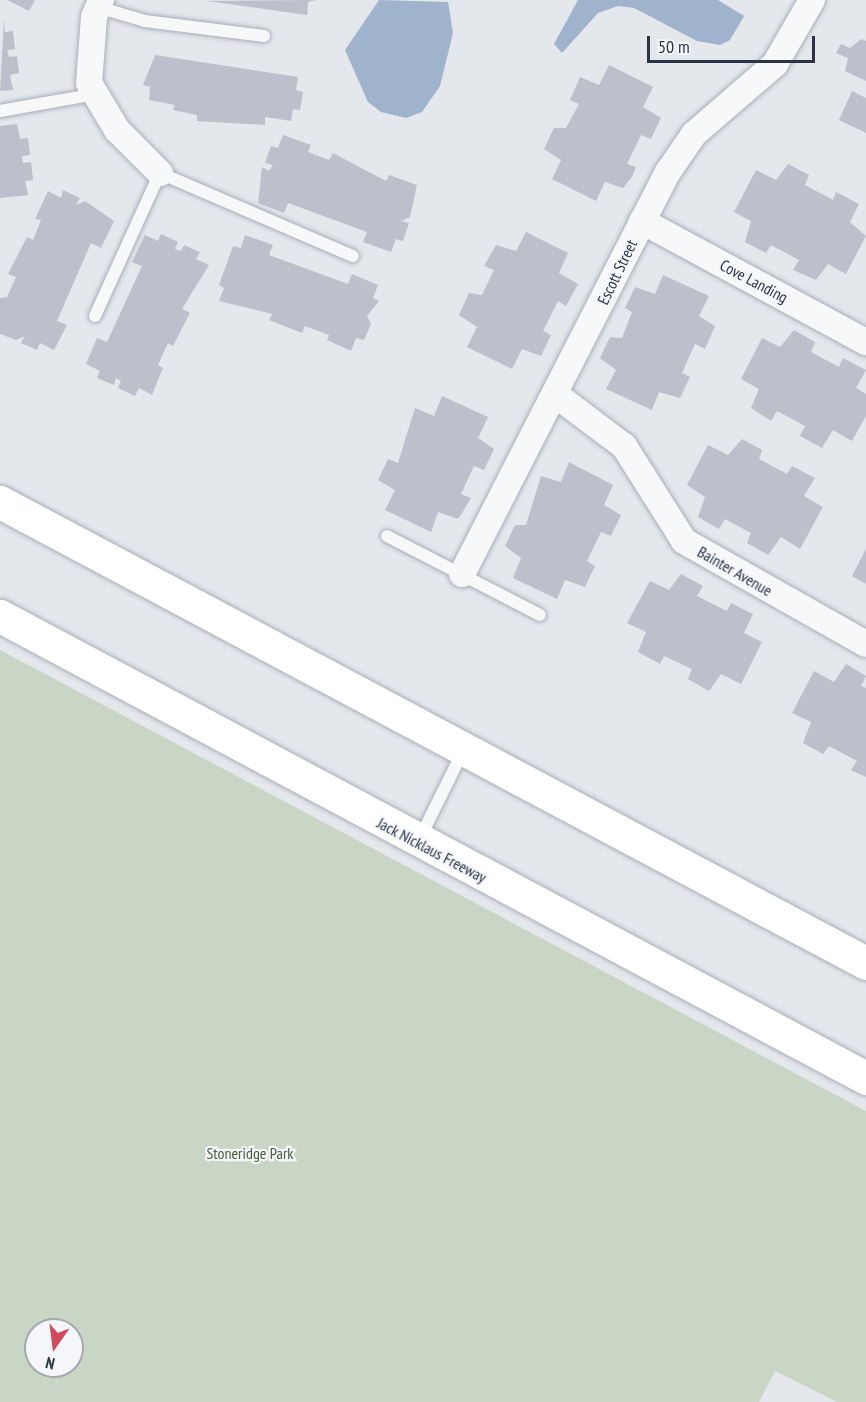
<!DOCTYPE html>
<html>
<head>
<meta charset="utf-8">
<style>
  body { margin:0 }
  #map { position:relative; width:866px; height:1402px; overflow:hidden; background:#e4e7ec; font-family:"PT Sans Narrow",sans-serif }
  div>[style] { position:absolute }
  .green>* { inset:0; background:#c9d6c5 }
  .water>* { inset:0; background:#9fb4cc }
  .building>* { inset:0; background:#bbc0ca }
  .roads { filter:drop-shadow(0 0 2px #a9aeb7) drop-shadow(0 0 2px #a9aeb7) }
  .lane>* { height:12px; margin:-6px; padding:0 6px; transform-origin:6px; border-radius:6px; background:#f7f8fa }
  .street>* { height:26px; margin:-13px; padding:0 13px; transform-origin:13px; border-radius:13px; background:#f7f8fa }
  .highway>* { height:33px; margin:-16.5px; padding:0 16.5px; transform-origin:16.5px; border-radius:16.5px; background:#fff }
  span { translate:-50% -50%; white-space:nowrap; text-align:center; line-height:1.15; -webkit-text-stroke:4.5px #f4f6f9; paint-order:stroke }
  .street-label { font-size:16px; color:#2b3445 }
  .park-label { font-size:16px; color:#3f6138 }
  .north { position:absolute; left:24px; top:1318px; width:60px; height:60px; box-sizing:border-box; background:#f4f6f9; border:2px solid #a4a8b1; border-radius:50%; rotate:194deg; font-size:16px; font-weight:700; line-height:24px; text-align:center; color:#2b3445 }
  .north::after { content:''; display:block; margin:auto; width:21px; height:27px; background:#d1495b; clip-path:polygon(50% 0,100% 100%,50% 72%,0 100%) }
  .scale { position:absolute; left:647px; top:36px; width:168px; height:27px; box-sizing:border-box; border:3px solid #2b3445; border-top:0; padding-left:8px; font-size:18px; line-height:21px; white-space:nowrap; color:#2b3445; -webkit-text-stroke:4px #f4f6f9; paint-order:stroke }
</style>
</head>
<body>
<div id="map">
  <div class="green">
    <div style="clip-path:polygon(evenodd,0 650px,866px 1111px,866px 1402px,837px 1402px,775px 1371px,759px 1402px,0 1402px,0 650px,36px 1330px,72px 1330px,72px 1366px,36px 1366px,36px 1330px)"></div>
  </div>
  <div class="water">
    <div style="clip-path:polygon(379px 0,448px 2px,453px 33px,440px 86px,422px 112px,406px 118px,381px 112px,368px 102px,345px 50px)"></div>
    <div style="clip-path:polygon(578px 0,718px 0,744px 16px,730px 40px,720px 45px,697px 41px,634px 8px,618px 6px,598px 13px,562px 53px,554px 44px)"></div>
  </div>
  <div class="building">
    <div style="clip-path:polygon(7px 0,44px 0,35px 0,29px 11px)"></div>
    <div style="clip-path:polygon(316px 0,308px 2px,307px 15px,207px 1px)"></div>
    <div style="clip-path:polygon(4px 19px,5px 32px,13px 31px,15px 49px,7px 50px,9px 57px,17px 56px,19px 73px,10px 75px,13px 90px,0 91px)"></div>
    <div style="clip-path:polygon(861px 39px,866px 41px,866px 81px,845px 71px,848px 58px,836px 53px,841px 44px,850px 48px)"></div>
    <div style="clip-path:polygon(155px 55px,298px 77px,296px 90px,303px 92px,300px 110px,293px 109px,291px 121px,265px 117px,265px 125px,197px 121px,197px 115px,173px 110px,175px 105px,149px 100px,150px 87px,143px 85px)"></div>
    <div style="clip-path:polygon(609px 65px,653px 87px,643px 107px,661px 118px,651px 139px,641px 135px,627px 164px,636px 167px,632px 177px,623px 188px,605px 182px,596px 201px,552px 179px,561px 160px,544px 149px,554px 128px,566px 128px,579px 104px,570px 100px,580px 77px,599px 85px)"></div>
    <div style="clip-path:polygon(852px 91px,866px 98px,866px 133px,839px 120px)"></div>
    <div style="clip-path:polygon(17px 124px,20px 139px,28px 138px,30px 155px,22px 156px,23px 163px,31px 162px,33px 180px,25px 181px,28px 195px,0 198px,0 126px)"></div>
    <div style="clip-path:polygon(283px 135px,311px 145px,308px 152px,329px 160px,333px 153px,386px 181px,389px 175px,417px 185px,410px 217px,401px 221px,409px 223px,403px 241px,396px 239px,391px 252px,363px 242px,367px 232px,288px 203px,284px 213px,258px 203px,262px 167px,269px 171px,273px 165px,265px 163px,271px 146px,278px 148px)"></div>
    <div style="clip-path:polygon(788px 164px,809px 175px,805px 185px,833px 200px,836px 192px,859px 204px,850px 222px,866px 236px,846px 274px,828px 264px,816px 280px,793px 270px,799px 260px,771px 245px,766px 253px,745px 242px,751px 221px,734px 212px,756px 170px,776px 180px)"></div>
    <div style="clip-path:polygon(63px 190px,80px 198px,76px 205px,85px 201px,114px 221px,101px 248px,91px 243px,57px 321px,67px 325px,54px 350px,40px 343px,37px 350px,21px 343px,25px 336px,16px 340px,0 334px,0 298px,7px 297px,16px 277px,8px 274px,27px 237px,33px 240px,41px 220px,35px 219px,48px 191px,61px 198px)"></div>
    <div style="clip-path:polygon(526px 232px,568px 253px,559px 273px,578px 284px,566px 306px,558px 301px,543px 331px,551px 335px,541px 356px,522px 349px,512px 369px,467px 347px,477px 327px,459px 315px,469px 293px,482px 295px,494px 270px,484px 266px,496px 245px,516px 251px)"></div>
    <div style="clip-path:polygon(161px 234px,178px 242px,175px 249px,181px 251px,184px 245px,200px 252px,196px 259px,209px 265px,182px 309px,190px 313px,173px 346px,168px 343px,158px 365px,163px 368px,152px 395px,139px 388px,135px 396px,118px 388px,121px 381px,116px 378px,114px 385px,97px 378px,100px 371px,86px 364px,97px 338px,107px 342px,142px 266px,132px 262px,145px 235px,158px 241px)"></div>
    <div style="clip-path:polygon(245px 235px,273px 245px,269px 255px,348px 284px,352px 274px,378px 285px,373px 298px,379px 301px,367px 316px,371px 324px,364px 340px,356px 338px,351px 351px,327px 340px,329px 335px,305px 326px,302px 333px,269px 320px,272px 314px,219px 301px,224px 288px,219px 285px,233px 246px,241px 248px)"></div>
    <div style="clip-path:polygon(663px 275px,709px 296px,699px 316px,715px 326px,705px 349px,695px 344px,682px 373px,690px 377px,680px 398px,659px 392px,652px 410px,606px 389px,616px 370px,600px 358px,610px 337px,622px 338px,632px 312px,625px 308px,635px 287px,655px 294px)"></div>
    <div style="clip-path:polygon(794px 330px,815px 342px,811px 352px,839px 367px,843px 358px,866px 370px,856px 388px,866px 394px,866px 416px,852px 441px,833px 430px,822px 448px,800px 436px,805px 426px,777px 411px,771px 421px,751px 408px,759px 389px,741px 379px,762px 338px,780px 347px)"></div>
    <div style="clip-path:polygon(442px 396px,488px 417px,478px 438px,494px 449px,484px 470px,474px 466px,461px 494px,471px 498px,462px 513px,458px 519px,438px 512px,431px 532px,385px 510px,395px 490px,378px 480px,388px 459px,398px 463px,415px 408px,434px 416px)"></div>
    <div style="clip-path:polygon(742px 439px,762px 450px,759px 459px,787px 474px,792px 466px,815px 478px,804px 496px,823px 507px,800px 549px,781px 537px,768px 555px,747px 543px,751px 533px,725px 519px,719px 529px,698px 517px,705px 497px,687px 485px,708px 445px,728px 455px)"></div>
    <div style="clip-path:polygon(569px 462px,613px 485px,604px 505px,621px 515px,611px 536px,601px 532px,587px 561px,595px 566px,585px 587px,565px 580px,557px 599px,513px 578px,521px 558px,505px 546px,515px 525px,526px 525px,541px 476px,561px 482px)"></div>
    <div style="clip-path:polygon(866px 549px,866px 584px,852px 576px)"></div>
    <div style="clip-path:polygon(681px 574px,703px 586px,697px 596px,727px 611px,731px 603px,753px 614px,744px 633px,762px 642px,741px 684px,721px 674px,709px 691px,688px 679px,692px 669px,664px 656px,660px 664px,638px 652px,646px 632px,627px 623px,650px 581px,669px 590px)"></div>
    <div style="clip-path:polygon(846px 664px,866px 676px,861px 686px,866px 688px,866px 777px,851px 770px,857px 761px,829px 746px,823px 754px,803px 743px,811px 722px,792px 713px,814px 671px,834px 682px)"></div>
  </div>
  <div class="roads">
    <div class="lane">
      <div style="left:98px;top:7px;width:49px;rotate:16.6deg"></div>
      <div style="left:145px;top:21px;width:120px;rotate:7.2deg"></div>
      <div style="left:0;top:111px;width:97px;rotate:-10deg"></div>
      <div style="left:95px;top:316px;width:157px;rotate:-65.6deg"></div>
      <div style="left:160px;top:173px;width:210px;rotate:23.3deg"></div>
      <div style="left:387px;top:536px;width:172px;rotate:27.3deg"></div>
      <div style="left:420px;top:838px;width:99px;rotate:-63.7deg"></div>
    </div>
    <div class="street">
      <div style="left:101px;top:0;width:18px;rotate:112deg"></div>
      <div style="left:94px;top:17px;width:66px;rotate:94.3deg"></div>
      <div style="left:89px;top:83px;width:55px;rotate:59.2deg"></div>
      <div style="left:117px;top:130px;width:61px;rotate:45deg"></div>
      <div style="left:642px;top:221px;width:255px;rotate:28.4deg"></div>
      <div style="left:556px;top:395px;width:85px;rotate:36.9deg"></div>
      <div style="left:624px;top:446px;width:112px;rotate:57.7deg"></div>
      <div style="left:684px;top:541px;width:209px;rotate:29.5deg"></div>
      <div style="left:462px;top:574px;width:452px;rotate:-62.9deg"></div>
      <div style="left:668px;top:172px;width:46px;rotate:-55.6deg"></div>
      <div style="left:694px;top:134px;width:107px;rotate:-40.8deg"></div>
      <div style="left:775px;top:64px;width:74px;rotate:-60deg"></div>
    </div>
    <div class="highway">
      <div style="left:0;top:502px;width:981px;rotate:28.03deg"></div>
      <div style="left:0;top:616px;width:982px;rotate:28.08deg"></div>
    </div>
  </div>
  <div class="street-label">
    <span style="left:617px;top:272px;rotate:-64deg">Escott Street</span>
    <span style="left:754px;top:281px;rotate:28deg">Cove Landing</span>
    <span style="left:735px;top:571px;rotate:30deg">Bainter Avenue</span>
    <span style="left:432px;top:850px;rotate:28deg">Jack Nicklaus Freeway</span>
  </div>
  <div class="park-label">
    <span style="left:250px;top:1153px">Stoneridge Park</span>
  </div>
  <div class="north">N</div>
  <div class="scale">50 m</div>
</div>
</body>
</html>
